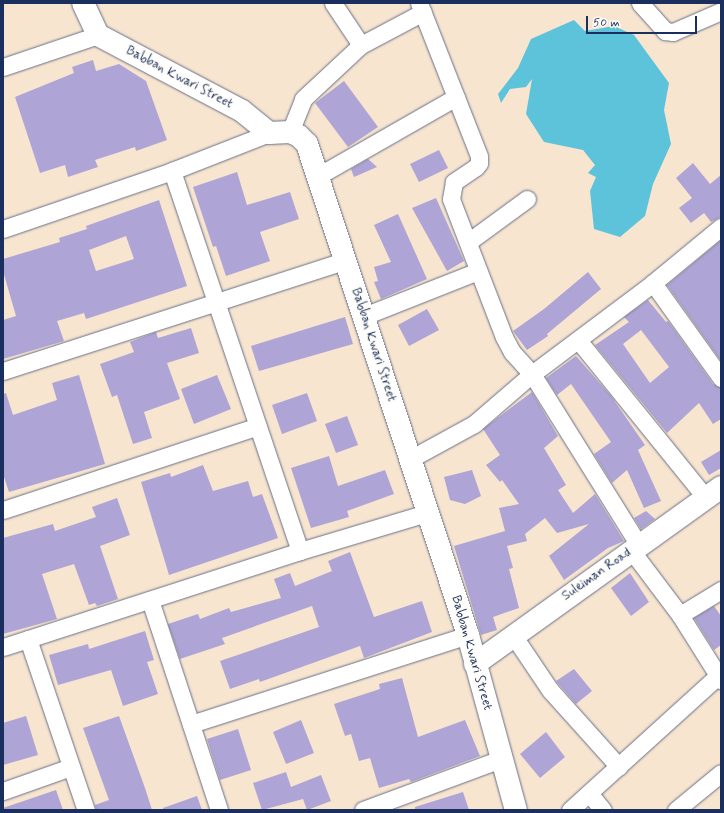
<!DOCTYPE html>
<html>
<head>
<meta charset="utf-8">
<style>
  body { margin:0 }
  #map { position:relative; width:724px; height:813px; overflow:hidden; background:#f7e5d0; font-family:Mynerve,sans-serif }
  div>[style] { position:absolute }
  .water>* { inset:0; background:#5cc3da }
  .building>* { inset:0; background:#aea4d5 }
  .roads { filter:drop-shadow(0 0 1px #686f86) drop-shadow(0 0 1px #686f86) }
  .minor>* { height:17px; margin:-8.5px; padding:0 8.5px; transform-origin:8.5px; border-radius:8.5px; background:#fff }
  .tertiary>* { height:22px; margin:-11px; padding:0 11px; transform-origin:11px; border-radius:11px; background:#fff }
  span { translate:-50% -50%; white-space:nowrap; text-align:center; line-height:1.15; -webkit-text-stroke:4px #fdfcf7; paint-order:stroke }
  .street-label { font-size:13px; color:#1b2f5e }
  .frame { position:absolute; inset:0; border:4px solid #1b2f5e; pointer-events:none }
  .scale { position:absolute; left:586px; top:16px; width:111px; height:18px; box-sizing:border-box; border:2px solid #1b2f5e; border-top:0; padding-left:5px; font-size:12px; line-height:14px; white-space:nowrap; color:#1b2f5e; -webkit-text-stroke:3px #fdfcf7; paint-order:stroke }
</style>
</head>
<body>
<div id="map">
  <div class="water">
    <div style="clip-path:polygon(574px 20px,585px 31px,614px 26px,634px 35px,669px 83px,664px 110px,671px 144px,653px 184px,645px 216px,620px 237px,594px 229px,590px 191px,596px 177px,588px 173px,595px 165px,583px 150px,544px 142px,526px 114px,532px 79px,526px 87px,510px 89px,501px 103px,498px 94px,518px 68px,531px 39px)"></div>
  </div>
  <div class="building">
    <div style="clip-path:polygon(93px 60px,96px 71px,119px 64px,146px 81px,167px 140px,136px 151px,135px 147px,95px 160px,98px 167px,68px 177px,65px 165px,40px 173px,15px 97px,74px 73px,72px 67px)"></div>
    <div style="clip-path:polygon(344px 81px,378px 127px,348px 147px,315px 103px)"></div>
    <div style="clip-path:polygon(439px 150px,448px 168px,419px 182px,410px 164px)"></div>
    <div style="clip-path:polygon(368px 159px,377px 167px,354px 177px,351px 169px)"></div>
    <div style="clip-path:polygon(693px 163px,710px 184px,721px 175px,721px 217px,711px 222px,704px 213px,691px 223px,679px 208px,692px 198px,676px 178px)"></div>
    <div style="clip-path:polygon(237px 172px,247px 205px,290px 192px,299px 219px,260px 232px,270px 261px,226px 276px,216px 246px,213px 247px,193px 187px)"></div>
    <div style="clip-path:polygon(436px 198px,464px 261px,447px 271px,412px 208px)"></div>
    <div style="clip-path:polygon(evenodd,159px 200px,187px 286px,86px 319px,84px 313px,57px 321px,64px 341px,3px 359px,3px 320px,16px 316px,3px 271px,3px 259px,60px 242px,59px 238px,87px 229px,86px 226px,159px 200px,126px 236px,134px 259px,96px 271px,89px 250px,126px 236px)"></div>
    <div style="clip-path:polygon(398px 214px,427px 279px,381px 299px,374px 282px,378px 281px,374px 267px,391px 262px,374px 225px)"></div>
    <div style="clip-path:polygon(721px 240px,721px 361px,667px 285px)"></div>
    <div style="clip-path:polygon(588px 272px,601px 289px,547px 334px,548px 336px,527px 350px,513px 331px,544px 309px)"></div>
    <div style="clip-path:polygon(evenodd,648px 300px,666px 322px,668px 321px,713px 384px,721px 388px,721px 419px,713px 424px,699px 403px,667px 433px,595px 345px,629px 322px,624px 317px,648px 300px,641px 330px,669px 367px,650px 383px,623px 344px,641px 330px)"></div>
    <div style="clip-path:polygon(427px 309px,439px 330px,409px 346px,398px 325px)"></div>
    <div style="clip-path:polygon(345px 317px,353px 344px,259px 371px,251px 346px)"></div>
    <div style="clip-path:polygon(191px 328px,199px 353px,167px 363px,180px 399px,144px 412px,152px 438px,133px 444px,117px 395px,112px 397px,100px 364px,134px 352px,130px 342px,156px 332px,158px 338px)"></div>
    <div style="clip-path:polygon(576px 356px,611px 396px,645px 445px,638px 450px,661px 501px,644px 508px,627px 470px,612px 483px,594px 454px,611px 442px,571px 384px,557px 395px,546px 378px)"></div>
    <div style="clip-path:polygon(79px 375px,105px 464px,9px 492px,3px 474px,3px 394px,6px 393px,13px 415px,57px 400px,52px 383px)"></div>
    <div style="clip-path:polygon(217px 375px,231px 409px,194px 424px,181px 389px)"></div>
    <div style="clip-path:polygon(532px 392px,558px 436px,544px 448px,566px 485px,558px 490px,573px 513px,595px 494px,624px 541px,608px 548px,564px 580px,549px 556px,589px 524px,557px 533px,545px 518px,525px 534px,527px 541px,507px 546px,513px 568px,509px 569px,519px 608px,493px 617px,497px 630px,481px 635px,454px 546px,505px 531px,499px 508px,519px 504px,502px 480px,500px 482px,486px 465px,500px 455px,483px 429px)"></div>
    <div style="clip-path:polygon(307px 393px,317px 421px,282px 434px,272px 405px)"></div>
    <div style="clip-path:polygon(347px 416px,358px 445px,336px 453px,325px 424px)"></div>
    <div style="clip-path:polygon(721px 450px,721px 468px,709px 475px,701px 462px)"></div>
    <div style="clip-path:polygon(329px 456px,338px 486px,385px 470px,394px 494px,347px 511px,349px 517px,311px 528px,291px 468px)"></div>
    <div style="clip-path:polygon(203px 465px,213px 491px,248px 481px,253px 497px,262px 494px,278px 538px,169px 575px,141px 482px,170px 473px,171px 477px)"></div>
    <div style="clip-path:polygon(472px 470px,481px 496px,465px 504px,450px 500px,444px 477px)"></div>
    <div style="clip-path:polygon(117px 498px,130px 535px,100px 546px,118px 599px,97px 606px,95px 603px,89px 605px,74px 564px,42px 574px,57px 619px,3px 634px,3px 538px,53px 524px,55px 531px,96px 517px,92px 507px)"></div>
    <div style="clip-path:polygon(646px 511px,655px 519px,641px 529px,634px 518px)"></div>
    <div style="clip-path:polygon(350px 552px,374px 617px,422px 601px,432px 632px,364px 658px,360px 646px,260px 682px,259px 679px,230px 689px,220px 661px,319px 627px,312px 606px,222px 638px,225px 644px,180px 659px,168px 624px,198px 614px,200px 619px,229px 608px,231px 612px,281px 598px,274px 579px,290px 573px,295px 586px,332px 571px,328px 561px)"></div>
    <div style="clip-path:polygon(630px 573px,649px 602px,631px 616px,611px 588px)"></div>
    <div style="clip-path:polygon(714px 606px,721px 616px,721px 645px,714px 650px,694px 618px)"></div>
    <div style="clip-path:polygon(145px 631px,154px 660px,147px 662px,158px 694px,123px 706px,111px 670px,58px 685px,49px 655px,88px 644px,89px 649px)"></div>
    <div style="clip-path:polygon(574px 669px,592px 691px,576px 704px,556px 681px)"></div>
    <div style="clip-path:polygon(402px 678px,418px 737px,465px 720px,480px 756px,411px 782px,409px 779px,379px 788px,370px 758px,359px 761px,351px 734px,345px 736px,334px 704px,380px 689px,379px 684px)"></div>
    <div style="clip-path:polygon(26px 716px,38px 755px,3px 765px,3px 723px)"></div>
    <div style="clip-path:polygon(119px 716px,145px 788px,152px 810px,96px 810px,95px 805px,109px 800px,83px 728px)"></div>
    <div style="clip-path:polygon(301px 720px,314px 753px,286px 764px,273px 732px)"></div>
    <div style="clip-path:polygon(238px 729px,251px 770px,220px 780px,207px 739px)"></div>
    <div style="clip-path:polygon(546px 732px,565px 757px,540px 778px,520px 754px)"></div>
    <div style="clip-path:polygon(286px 772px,291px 787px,321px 775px,331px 801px,307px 810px,303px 799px,262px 810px,253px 783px)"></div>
    <div style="clip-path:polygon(56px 790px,63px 810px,3px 810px,3px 808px)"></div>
    <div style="clip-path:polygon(463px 792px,469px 810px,415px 810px,415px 807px)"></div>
    <div style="clip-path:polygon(197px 796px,202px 810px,163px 810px,163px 808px)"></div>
  </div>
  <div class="roads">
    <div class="minor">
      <div style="left:333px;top:3px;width:50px;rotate:56.3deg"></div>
      <div style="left:419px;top:3px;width:164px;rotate:68.6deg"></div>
      <div style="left:479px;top:156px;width:7px;rotate:90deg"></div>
      <div style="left:479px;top:163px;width:5px;rotate:127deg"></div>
      <div style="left:476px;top:167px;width:27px;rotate:146deg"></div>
      <div style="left:454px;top:182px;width:17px;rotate:100deg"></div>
      <div style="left:451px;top:199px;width:148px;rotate:69deg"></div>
      <div style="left:504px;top:337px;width:17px;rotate:62deg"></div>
      <div style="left:512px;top:352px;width:30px;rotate:48deg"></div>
      <div style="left:532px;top:374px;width:202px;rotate:58deg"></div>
      <div style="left:640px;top:3px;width:38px;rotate:48deg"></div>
      <div style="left:665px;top:31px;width:8px;rotate:7deg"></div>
      <div style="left:673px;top:32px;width:52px;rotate:-23.6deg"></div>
      <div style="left:3px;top:67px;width:100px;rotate:-18.6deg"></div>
      <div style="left:290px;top:132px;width:35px;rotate:-68deg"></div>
      <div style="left:303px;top:99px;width:79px;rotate:-43deg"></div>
      <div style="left:361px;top:45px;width:70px;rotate:-28deg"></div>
      <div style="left:172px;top:171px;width:401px;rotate:71.4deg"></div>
      <div style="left:318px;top:176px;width:159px;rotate:-29.8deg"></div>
      <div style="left:3px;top:229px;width:179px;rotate:-18.9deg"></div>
      <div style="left:172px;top:171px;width:104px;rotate:-21.4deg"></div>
      <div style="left:468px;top:242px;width:73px;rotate:-36.1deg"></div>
      <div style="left:653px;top:283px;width:117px;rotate:54.4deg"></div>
      <div style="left:364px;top:316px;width:123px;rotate:-21.5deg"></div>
      <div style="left:578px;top:340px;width:203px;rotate:51deg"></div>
      <div style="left:3px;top:371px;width:361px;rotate:-17.9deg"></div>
      <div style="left:410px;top:459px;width:73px;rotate:-28.7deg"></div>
      <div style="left:474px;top:424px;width:77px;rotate:-40.8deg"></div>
      <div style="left:532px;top:374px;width:151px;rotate:-36.9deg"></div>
      <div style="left:653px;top:283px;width:88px;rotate:-39.5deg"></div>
      <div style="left:3px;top:510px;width:268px;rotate:-18.2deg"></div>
      <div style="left:631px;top:550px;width:81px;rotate:53deg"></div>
      <div style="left:680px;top:615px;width:77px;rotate:57.8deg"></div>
      <div style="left:150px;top:600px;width:221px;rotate:71.8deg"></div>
      <div style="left:680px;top:615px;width:48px;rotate:-31.4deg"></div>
      <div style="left:513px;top:635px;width:66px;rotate:56.1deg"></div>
      <div style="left:550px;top:690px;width:103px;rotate:48.1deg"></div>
      <div style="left:28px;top:639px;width:181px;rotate:71.3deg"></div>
      <div style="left:3px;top:647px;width:312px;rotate:-17.9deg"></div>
      <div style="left:300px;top:551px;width:133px;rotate:-16.7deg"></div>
      <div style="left:191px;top:724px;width:291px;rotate:-17.8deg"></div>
      <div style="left:3px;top:791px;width:72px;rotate:-19.4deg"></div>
      <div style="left:589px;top:793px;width:22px;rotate:51deg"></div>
      <div style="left:363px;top:810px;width:147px;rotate:-20.3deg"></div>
      <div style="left:570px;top:810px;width:200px;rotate:-42.2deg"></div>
      <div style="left:676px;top:810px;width:58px;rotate:-39.4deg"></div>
    </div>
    <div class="tertiary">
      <div style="left:83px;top:3px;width:35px;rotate:65deg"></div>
      <div style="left:98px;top:35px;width:163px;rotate:27.8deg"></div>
      <div style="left:242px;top:111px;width:35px;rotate:39deg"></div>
      <div style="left:269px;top:133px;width:21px;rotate:-3deg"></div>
      <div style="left:290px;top:132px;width:10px;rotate:24deg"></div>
      <div style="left:299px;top:136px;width:11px;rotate:45deg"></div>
      <div style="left:307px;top:144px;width:517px;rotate:71.85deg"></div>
      <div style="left:468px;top:635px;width:181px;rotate:74.7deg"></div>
      <div style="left:475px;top:664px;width:303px;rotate:-35.7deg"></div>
    </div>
  </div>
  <div class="street-label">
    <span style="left:179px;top:78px;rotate:28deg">Babban Kwari Street</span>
    <span style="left:373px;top:345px;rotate:72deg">Babban Kwari Street</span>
    <span style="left:597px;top:575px;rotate:-35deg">Suleiman Road</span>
    <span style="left:471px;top:653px;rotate:74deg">Babban Kwari Street</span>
  </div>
  <div class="frame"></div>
  <div class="scale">50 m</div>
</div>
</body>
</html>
